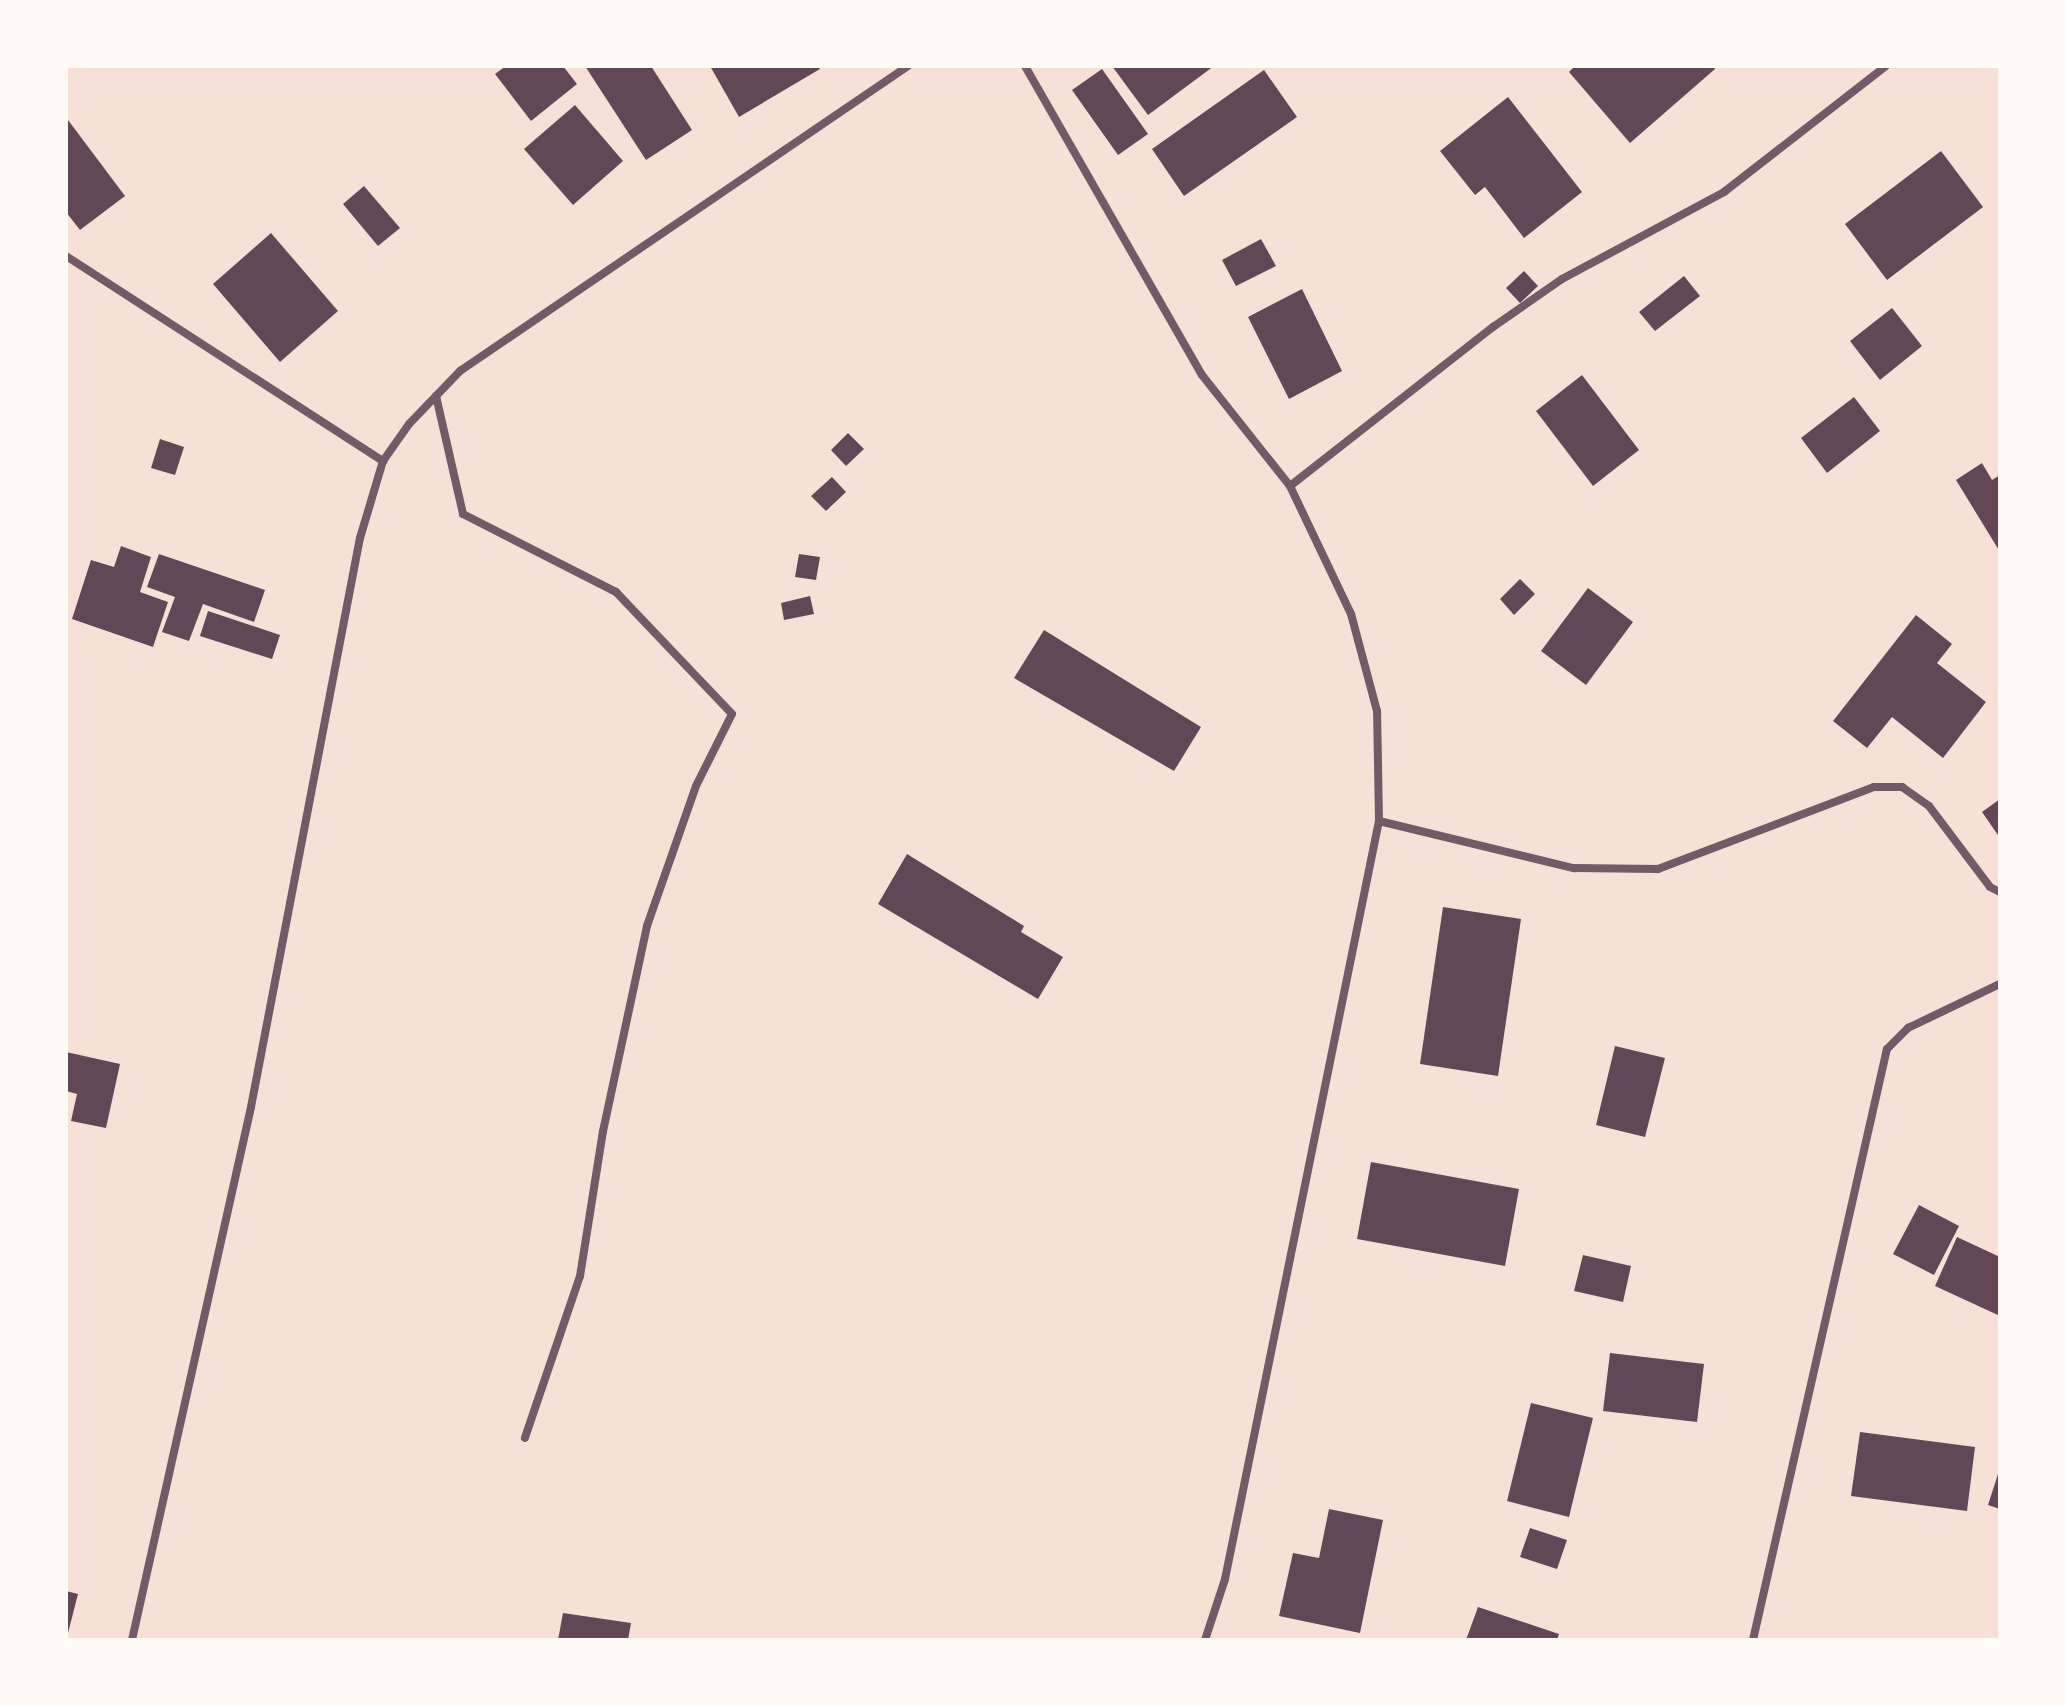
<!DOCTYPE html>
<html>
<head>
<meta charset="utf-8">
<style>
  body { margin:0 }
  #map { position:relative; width:2066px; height:1706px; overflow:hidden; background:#f7e1d7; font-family:"Fira Sans",sans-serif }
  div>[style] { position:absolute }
  .building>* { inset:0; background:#644757 }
  .minor>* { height:8px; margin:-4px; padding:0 4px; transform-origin:4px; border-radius:4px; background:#755966 }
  span { translate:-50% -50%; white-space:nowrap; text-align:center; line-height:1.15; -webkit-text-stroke:8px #fffaf5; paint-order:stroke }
  .frame { position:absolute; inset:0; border:68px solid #fffaf5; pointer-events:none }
</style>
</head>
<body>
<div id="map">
  <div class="building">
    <div style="clip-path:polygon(506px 66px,563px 66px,577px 84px,531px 121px,495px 74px)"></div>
    <div style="clip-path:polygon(585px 66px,651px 66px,692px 130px,646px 160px)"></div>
    <div style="clip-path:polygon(710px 66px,818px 66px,820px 69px,739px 117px)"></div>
    <div style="clip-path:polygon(1112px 66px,1214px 66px,1148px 115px)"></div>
    <div style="clip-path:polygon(1575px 66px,1713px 66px,1715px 69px,1630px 143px,1569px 72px)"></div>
    <div style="clip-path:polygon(1102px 69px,1148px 134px,1118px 155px,1072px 90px)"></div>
    <div style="clip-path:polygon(1264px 70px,1297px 117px,1184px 196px,1152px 149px)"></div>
    <div style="clip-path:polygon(1508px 97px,1582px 192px,1524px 238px,1485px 187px,1475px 195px,1440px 151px)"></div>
    <div style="clip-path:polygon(575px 105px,623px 161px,573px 205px,524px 149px)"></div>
    <div style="clip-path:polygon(68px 120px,125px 196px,80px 230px,66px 212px)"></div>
    <div style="clip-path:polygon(1941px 151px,1983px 207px,1887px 280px,1845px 224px)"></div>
    <div style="clip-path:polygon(364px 186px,400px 228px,378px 246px,343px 204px)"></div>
    <div style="clip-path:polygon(271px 233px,338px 311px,280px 362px,213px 284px)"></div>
    <div style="clip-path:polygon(1261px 239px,1276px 266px,1236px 286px,1222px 260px)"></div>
    <div style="clip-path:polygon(1524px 271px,1538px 286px,1520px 303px,1506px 288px)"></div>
    <div style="clip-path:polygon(1684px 276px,1700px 296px,1655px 331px,1639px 312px)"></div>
    <div style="clip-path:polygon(1302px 289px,1342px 371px,1289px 399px,1248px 317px)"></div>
    <div style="clip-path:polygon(1892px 308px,1922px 346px,1880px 380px,1850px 341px)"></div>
    <div style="clip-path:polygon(1582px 375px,1639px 450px,1593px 486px,1536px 411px)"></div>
    <div style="clip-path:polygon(1854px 397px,1880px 431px,1827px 473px,1801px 438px)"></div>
    <div style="clip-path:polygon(848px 433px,864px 449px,846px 466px,831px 450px)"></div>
    <div style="clip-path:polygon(160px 439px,184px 447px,175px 475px,151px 468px)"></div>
    <div style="clip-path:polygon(1982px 463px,1992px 480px,2000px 475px,2000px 552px,1956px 480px)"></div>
    <div style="clip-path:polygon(832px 477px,846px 492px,826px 511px,811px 496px)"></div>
    <div style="clip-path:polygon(121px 546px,151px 557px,140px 592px,168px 602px,153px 647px,72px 619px,91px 560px,114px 567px)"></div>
    <div style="clip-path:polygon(159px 554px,265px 590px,254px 622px,203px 604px,189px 641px,162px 632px,175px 597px,147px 587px)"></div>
    <div style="clip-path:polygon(799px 554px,820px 557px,816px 580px,795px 577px)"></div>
    <div style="clip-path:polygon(1520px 579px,1535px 594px,1514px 615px,1500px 599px)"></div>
    <div style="clip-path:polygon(1588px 588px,1633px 622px,1586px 685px,1541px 651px)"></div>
    <div style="clip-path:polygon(810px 596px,814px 614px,784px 620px,781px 603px)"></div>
    <div style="clip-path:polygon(208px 611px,280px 635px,272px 659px,200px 636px)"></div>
    <div style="clip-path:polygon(1916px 615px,1952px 644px,1937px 663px,1986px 702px,1943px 758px,1892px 717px,1867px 748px,1833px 721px)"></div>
    <div style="clip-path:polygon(1044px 630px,1201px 727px,1174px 771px,1014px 678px)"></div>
    <div style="clip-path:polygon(2000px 799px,2000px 838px,1982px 812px)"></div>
    <div style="clip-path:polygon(907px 854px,1024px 926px,1021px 932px,1063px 957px,1038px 999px,878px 904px)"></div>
    <div style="clip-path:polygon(1443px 907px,1521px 919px,1498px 1076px,1420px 1064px)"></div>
    <div style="clip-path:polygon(1615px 1046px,1665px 1058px,1645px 1137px,1596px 1125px)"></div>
    <div style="clip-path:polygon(66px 1052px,120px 1064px,106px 1128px,71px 1121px,77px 1094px,66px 1091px)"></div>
    <div style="clip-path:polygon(1371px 1162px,1519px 1189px,1505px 1266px,1357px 1239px)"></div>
    <div style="clip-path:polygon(1919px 1205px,1959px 1226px,1934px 1275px,1893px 1254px)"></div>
    <div style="clip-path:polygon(1957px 1237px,2000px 1257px,2000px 1316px,1935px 1286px)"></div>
    <div style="clip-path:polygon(1583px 1255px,1631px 1266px,1623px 1302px,1574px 1291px)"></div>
    <div style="clip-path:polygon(1610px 1353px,1704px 1364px,1697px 1422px,1603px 1411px)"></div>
    <div style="clip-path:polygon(1531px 1403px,1593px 1418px,1569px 1517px,1507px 1501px)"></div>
    <div style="clip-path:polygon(1860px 1432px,1975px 1447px,1967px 1511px,1851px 1496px)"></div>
    <div style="clip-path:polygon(1999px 1471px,2000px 1471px,2000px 1509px,1988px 1505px)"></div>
    <div style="clip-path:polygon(1329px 1509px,1383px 1520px,1360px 1633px,1279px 1616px,1293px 1553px,1319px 1558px)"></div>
    <div style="clip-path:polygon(1530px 1528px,1567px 1540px,1557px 1569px,1520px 1557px)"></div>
    <div style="clip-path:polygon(66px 1591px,78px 1594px,67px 1637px,66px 1637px)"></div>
    <div style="clip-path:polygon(1478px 1607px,1559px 1634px,1557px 1640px,1466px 1640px)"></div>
    <div style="clip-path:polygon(563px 1613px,631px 1623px,628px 1640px,558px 1640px)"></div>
  </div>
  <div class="minor">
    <div style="left:1025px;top:66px;width:356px;rotate:60.2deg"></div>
    <div style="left:1202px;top:375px;width:142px;rotate:51.6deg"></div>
    <div style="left:1290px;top:486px;width:258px;rotate:-38.1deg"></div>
    <div style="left:1493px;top:327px;width:84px;rotate:-34.8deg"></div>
    <div style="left:1562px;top:279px;width:184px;rotate:-28.2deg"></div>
    <div style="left:1724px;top:192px;width:205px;rotate:-37.9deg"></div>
    <div style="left:66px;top:256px;width:378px;rotate:32.9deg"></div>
    <div style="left:436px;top:396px;width:121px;rotate:77.1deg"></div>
    <div style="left:463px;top:514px;width:172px;rotate:27deg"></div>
    <div style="left:616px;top:592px;width:168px;rotate:46.4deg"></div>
    <div style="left:732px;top:714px;width:80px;rotate:116.6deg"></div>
    <div style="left:696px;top:786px;width:148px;rotate:109.3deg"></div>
    <div style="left:647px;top:926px;width:210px;rotate:102.1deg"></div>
    <div style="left:603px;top:1131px;width:147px;rotate:99deg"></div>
    <div style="left:580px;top:1276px;width:171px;rotate:108.8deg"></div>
    <div style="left:1379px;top:821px;width:201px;rotate:13.6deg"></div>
    <div style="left:1574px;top:868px;width:84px;rotate:0.7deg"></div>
    <div style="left:1658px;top:869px;width:231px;rotate:-20.8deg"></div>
    <div style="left:1874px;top:787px;width:28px"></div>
    <div style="left:1902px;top:787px;width:33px;rotate:35deg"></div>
    <div style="left:1929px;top:806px;width:101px;rotate:53deg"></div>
    <div style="left:1990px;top:887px;width:11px;rotate:27deg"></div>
    <div style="left:132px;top:1640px;width:546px;rotate:-77.41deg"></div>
    <div style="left:251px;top:1107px;width:579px;rotate:-79.16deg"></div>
    <div style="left:360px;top:538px;width:80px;rotate:-73.4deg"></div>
    <div style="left:383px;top:461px;width:45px;rotate:-54.9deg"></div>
    <div style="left:409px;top:424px;width:74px;rotate:-46.1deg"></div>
    <div style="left:460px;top:371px;width:542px;rotate:-34.25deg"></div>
    <div style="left:1205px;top:1640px;width:64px;rotate:-71.8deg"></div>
    <div style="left:1225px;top:1579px;width:773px;rotate:-78.52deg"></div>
    <div style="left:1379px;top:821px;width:110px;rotate:-91deg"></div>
    <div style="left:1377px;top:711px;width:100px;rotate:-105deg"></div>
    <div style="left:1351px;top:614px;width:142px;rotate:-115.5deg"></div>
    <div style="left:1753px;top:1640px;width:606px;rotate:-77.23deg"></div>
    <div style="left:1887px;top:1049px;width:30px;rotate:-45deg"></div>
    <div style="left:1908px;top:1028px;width:102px;rotate:-25.6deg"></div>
  </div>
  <div class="frame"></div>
</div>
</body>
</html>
